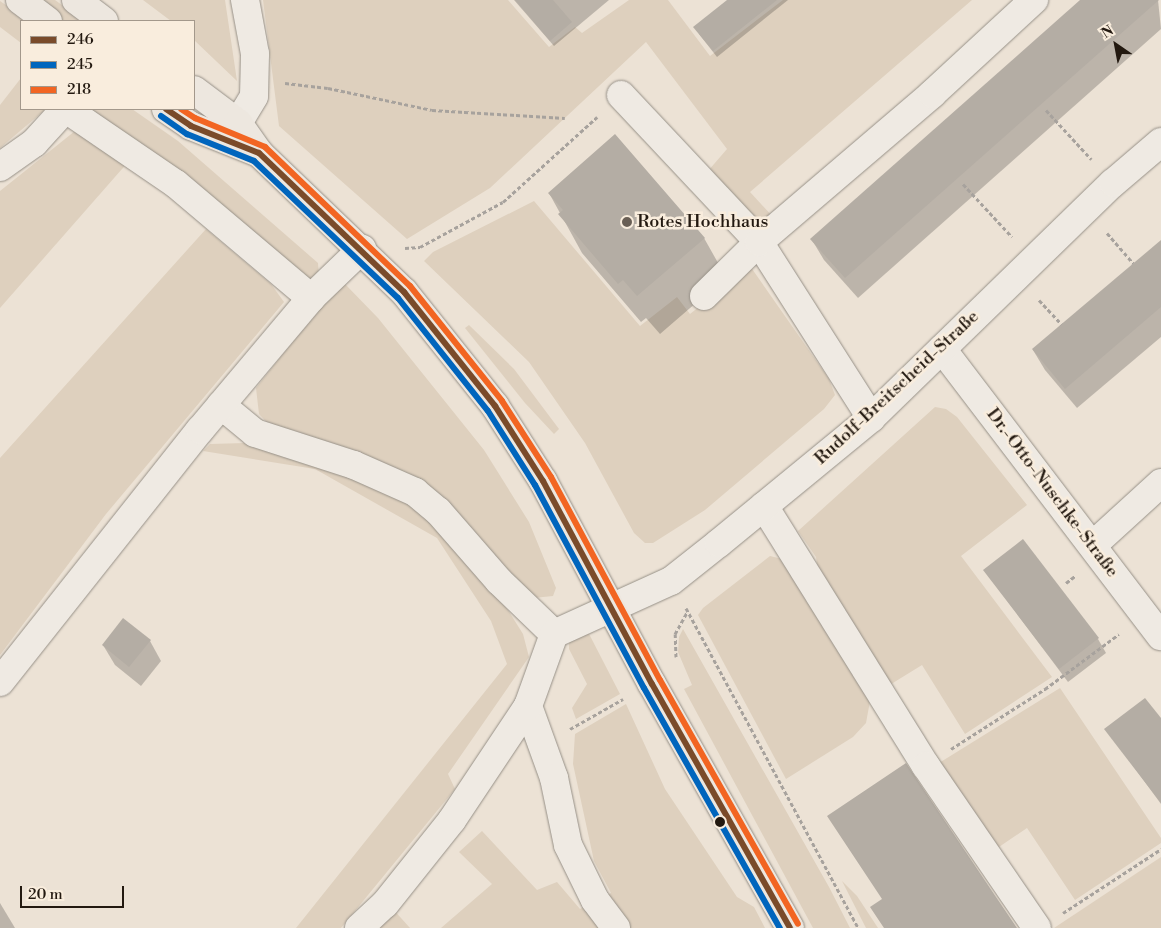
<!DOCTYPE html>
<html>
<head>
<meta charset="utf-8">
<style>
  body { margin:0 }
  #map { position:relative; width:1161px; height:928px; overflow:hidden; background:#ece2d5; font-family:"Libre Bodoni",serif }
  div>[style] { position:absolute }
  .green>* { inset:0; background:#ded0be }
  .shadow>* { inset:0; background:#0003 }
  .building>* { inset:0; background:#b4ada4 }
  .path>* { height:3px; margin-top:-1.5px; transform-origin:0; background:repeating-linear-gradient(90deg,#a7a29d 0 4px,transparent 0 6.5px) }
  .roads { filter:drop-shadow(0 0 1px #969087) drop-shadow(0 0 1px #969087) }
  .minor>* { height:28px; margin:-14px; padding:0 14px; transform-origin:14px; border-radius:14px; background:#efeae3 }
  .major>* { height:28px; margin:-14px; padding:0 14px; transform-origin:14px; border-radius:14px; background:#ede7df }
  .bus-1>* { height:6px; margin:-3px; padding:0 3px; transform-origin:3px; border-radius:3px; background:#7a4b2a }
  .bus-2>* { height:6px; margin:-3px; padding:0 3px; transform-origin:3px; border-radius:3px; background:#0065bd }
  .bus-3>* { height:6px; margin:-3px; padding:0 3px; transform-origin:3px; border-radius:3px; background:#f26522 }
  .dots>* { width:14px; height:14px; translate:-50% -50%; box-sizing:border-box; border:2px solid #f9eddd; border-radius:50% }
  span { translate:-50% -50%; white-space:nowrap; text-align:center; line-height:1.15; -webkit-text-stroke:5px #f9eddd; paint-order:stroke }
  .poi-label { font-size:18px; color:#231910 }
  .left { translate:0 -50%; text-align:left }
  .street-label { font-size:18px; color:#231910 }
  .legend { position:absolute; left:20px; top:20px; width:175px; height:90px; box-sizing:border-box; background:#f9eddd; border:1px solid #a3988b; margin:0; padding:6px 9px; list-style:none; font-size:15px; color:#231910 }
  .legend li { display:flex; align-items:center; gap:10px; height:25px }
  .legend b { width:25px; border:1px solid #a3988b }
  .north { position:absolute; left:1091px; top:20px; width:50px; height:50px; -webkit-text-stroke:4px #f9eddd; paint-order:stroke; rotate:327deg; font-size:14px; font-weight:700; line-height:20px; text-align:center; color:#231910 }
  .north::after { content:''; display:block; margin:auto; width:18px; height:22px; background:#231910; clip-path:polygon(50% 0,100% 100%,50% 72%,0 100%) }
  .scale { position:absolute; left:20px; top:886px; width:104px; height:22px; box-sizing:border-box; border:2px solid #231910; border-top:0; padding-left:6px; font-size:15px; line-height:18px; white-space:nowrap; color:#231910; -webkit-text-stroke:4px #f9eddd; paint-order:stroke }
</style>
</head>
<body>
<div id="map">
  <div class="green">
    <div style="clip-path:polygon(34px 0,55px 0,84px 21px,62px 21px)"></div>
    <div style="clip-path:polygon(143px 0,225px 0,237px 81px,194px 40px,194px 21px,171px 21px)"></div>
    <div style="clip-path:polygon(263px 0,508px 0,549px 47px,575px 27px,582px 33px,629px 0,668px 0,710px 56px,783px 0,972px 0,750px 192px,774px 218px,766px 225px,751px 219px,708px 171px,727px 149px,646px 42px,490px 188px,407px 239px,279px 126px)"></div>
    <div style="clip-path:polygon(0 1px,29px 21px,21px 21px,21px 43px,0 27px)"></div>
    <div style="clip-path:polygon(21px 78px,21px 109px,46px 109px,0 148px,0 105px)"></div>
    <div style="clip-path:polygon(83px 109px,132px 109px,178px 141px,318px 263px,319px 277px,311px 283px)"></div>
    <div style="clip-path:polygon(80px 127px,129px 161px,0 308px,0 191px)"></div>
    <div style="clip-path:polygon(534px 201px,640px 326px,677px 297px,690px 314px,750px 266px,829px 379px,835px 395px,824px 409px,705px 510px,653px 543px,645px 543px,634px 533px,585px 443px,529px 362px,424px 261px,433px 252px)"></div>
    <div style="clip-path:polygon(206px 229px,271px 284px,284px 302px,106px 514px,0 655px,0 458px)"></div>
    <div style="clip-path:polygon(345px 284px,378px 318px,484px 450px,529px 522px,556px 588px,553px 596px,533px 598px,446px 504px,273px 429px,259px 414px,256px 388px,319px 308px)"></div>
    <div style="clip-path:polygon(469px 325px,514px 369px,559px 429px,554px 434px,525px 403px,465px 328px)"></div>
    <div style="clip-path:polygon(935px 407px,946px 409px,957px 417px,1027px 505px,961px 556px,1052px 677px,965px 734px,922px 665px,888px 686px,819px 577px,816px 557px,798px 531px)"></div>
    <div style="clip-path:polygon(245px 443px,318px 462px,411px 499px,503px 602px,523px 634px,529px 657px,448px 774px,455px 789px,341px 928px,296px 928px,507px 664px,491px 621px,437px 538px,315px 469px,203px 451px,210px 444px)"></div>
    <div style="clip-path:polygon(770px 556px,782px 559px,870px 701px,866px 723px,853px 737px,786px 779px,698px 615px,703px 608px)"></div>
    <div style="clip-path:polygon(683px 629px,829px 887px,850px 928px,813px 928px,684px 689px,692px 685px,678px 652px,679px 637px)"></div>
    <div style="clip-path:polygon(587px 630px,620px 694px,576px 719px,572px 708px,587px 684px,569px 649px,569px 640px)"></div>
    <div style="clip-path:polygon(1060px 688px,1161px 838px,1161px 843px,1075px 900px,1027px 828px,996px 849px,939px 763px)"></div>
    <div style="clip-path:polygon(626px 704px,665px 789px,737px 897px,754px 907px,765px 928px,441px 928px,492px 884px,459px 852px,482px 831px,537px 890px,557px 882px,580px 909px,611px 893px,594px 861px,573px 764px,575px 734px)"></div>
    <div style="clip-path:polygon(1161px 857px,1161px 928px,1054px 928px)"></div>
    <div style="clip-path:polygon(842px 881px,857px 896px,878px 928px,866px 928px)"></div>
    <div style="clip-path:polygon(392px 908px,410px 928px,372px 928px)"></div>
  </div>
  <div class="shadow">
    <div style="clip-path:polygon(514px 0,609px 0,554px 46px)"></div>
    <div style="clip-path:polygon(729px 0,788px 0,717px 57px,699px 34px)"></div>
    <div style="clip-path:polygon(1082px 0,1158px 0,1161px 29px,858px 298px,824px 260px,812px 240px)"></div>
    <div style="clip-path:polygon(549px 193px,704px 238px,726px 277px,660px 334px,646px 318px,641px 322px,582px 253px)"></div>
    <div style="clip-path:polygon(1161px 242px,1161px 337px,1077px 408px,1045px 370px,1033px 350px)"></div>
    <div style="clip-path:polygon(984px 570px,1098px 639px,1106px 653px,1068px 682px)"></div>
    <div style="clip-path:polygon(150px 641px,161px 661px,141px 686px,115px 665px,103px 645px)"></div>
    <div style="clip-path:polygon(1161px 720px,1161px 804px,1106px 729px)"></div>
    <div style="clip-path:polygon(0 903px,15px 928px,0 928px)"></div>
  </div>
  <div class="building">
    <div style="clip-path:polygon(515px 0,553px 0,572px 22px,550px 41px)"></div>
    <div style="clip-path:polygon(727px 0,777px 0,713px 51px,693px 27px)"></div>
    <div style="clip-path:polygon(1080px 0,1159px 0,845px 278px,810px 239px)"></div>
    <div style="clip-path:polygon(615px 134px,705px 238px,637px 296px,623px 280px,618px 284px,558px 214px,563px 210px,548px 193px)"></div>
    <div style="clip-path:polygon(1161px 240px,1161px 307px,1065px 389px,1032px 349px)"></div>
    <div style="clip-path:polygon(1023px 539px,1099px 638px,1059px 669px,983px 570px)"></div>
    <div style="clip-path:polygon(123px 618px,151px 640px,129px 667px,102px 645px)"></div>
    <div style="clip-path:polygon(1145px 698px,1161px 718px,1161px 803px,1104px 729px)"></div>
    <div style="clip-path:polygon(906px 763px,996px 897px,1017px 928px,884px 928px,870px 907px,882px 899px,827px 816px)"></div>
  </div>
  <div class="path">
    <div style="left:285px;top:83px;width:43px;rotate:6.6deg"></div>
    <div style="left:328px;top:88px;width:106px;rotate:11.9deg"></div>
    <div style="left:432px;top:110px;width:133px;rotate:3.4deg"></div>
    <div style="left:1046px;top:110px;width:67px;rotate:47.4deg"></div>
    <div style="left:963px;top:184px;width:72px;rotate:47.2deg"></div>
    <div style="left:1107px;top:233px;width:40px;rotate:49deg"></div>
    <div style="left:405px;top:248px;width:15px;rotate:-4deg"></div>
    <div style="left:420px;top:247px;width:94px;rotate:-28.5deg"></div>
    <div style="left:503px;top:202px;width:127px;rotate:-42.1deg"></div>
    <div style="left:1039px;top:300px;width:33px;rotate:47deg"></div>
    <div style="left:1066px;top:583px;width:11px;rotate:-38deg"></div>
    <div style="left:686px;top:608px;width:363px;rotate:61.7deg"></div>
    <div style="left:676px;top:657px;width:23px;rotate:-92deg"></div>
    <div style="left:675px;top:634px;width:26px;rotate:-61deg"></div>
    <div style="left:570px;top:729px;width:61px;rotate:-29.5deg"></div>
    <div style="left:951px;top:749px;width:112px;rotate:-32.6deg"></div>
    <div style="left:1045px;top:689px;width:92px;rotate:-36.6deg"></div>
    <div style="left:1063px;top:913px;width:117px;rotate:-33.1deg"></div>
  </div>
  <div class="roads">
    <div class="minor">
      <div style="left:621px;top:95px;width:202px;rotate:46.8deg"></div>
      <div style="left:759px;top:242px;width:209px;rotate:57.5deg"></div>
      <div style="left:66px;top:109px;width:133px;rotate:34.3deg"></div>
      <div style="left:176px;top:184px;width:177px;rotate:40.2deg"></div>
      <div style="left:238px;top:123px;width:31px;rotate:-59deg"></div>
      <div style="left:254px;top:96px;width:42px;rotate:-88.6deg"></div>
      <div style="left:255px;top:54px;width:55px;rotate:-100.5deg"></div>
      <div style="left:0;top:167px;width:42px;rotate:-35.2deg"></div>
      <div style="left:34px;top:143px;width:46px;rotate:-47.6deg"></div>
      <div style="left:704px;top:296px;width:77px;rotate:-44.5deg"></div>
      <div style="left:759px;top:242px;width:228px;rotate:-40.5deg"></div>
      <div style="left:932px;top:94px;width:139px;rotate:-42.7deg"></div>
      <div style="left:942px;top:349px;width:361px;rotate:52.7deg"></div>
      <div style="left:221px;top:405px;width:44px;rotate:39.5deg"></div>
      <div style="left:255px;top:433px;width:104px;rotate:17.9deg"></div>
      <div style="left:354px;top:465px;width:67px;rotate:23.9deg"></div>
      <div style="left:415px;top:492px;width:30px;rotate:40deg"></div>
      <div style="left:438px;top:511px;width:93px;rotate:48.9deg"></div>
      <div style="left:499px;top:581px;width:76px;rotate:43.9deg"></div>
      <div style="left:764px;top:506px;width:306px;rotate:58.1deg"></div>
      <div style="left:926px;top:766px;width:196px;rotate:55.6deg"></div>
      <div style="left:1093px;top:545px;width:92px;rotate:-42.4deg"></div>
      <div style="left:0;top:682px;width:322px;rotate:-51.6deg"></div>
      <div style="left:200px;top:430px;width:172px;rotate:-49.9deg"></div>
      <div style="left:311px;top:298px;width:71px;rotate:-43.9deg"></div>
      <div style="left:528px;top:706px;width:77px;rotate:70.1deg"></div>
      <div style="left:554px;top:778px;width:68px;rotate:78.2deg"></div>
      <div style="left:568px;top:845px;width:61px;rotate:63.9deg"></div>
      <div style="left:595px;top:900px;width:35px;rotate:53deg"></div>
      <div style="left:359px;top:928px;width:35px;rotate:-43deg"></div>
      <div style="left:385px;top:904px;width:107px;rotate:-51.4deg"></div>
      <div style="left:452px;top:820px;width:137px;rotate:-56.3deg"></div>
      <div style="left:528px;top:706px;width:77px;rotate:-70.1deg"></div>
      <div style="left:554px;top:634px;width:128px;rotate:-24.4deg"></div>
      <div style="left:671px;top:581px;width:61px;rotate:-38.4deg"></div>
      <div style="left:719px;top:543px;width:197px;rotate:-39.4deg"></div>
      <div style="left:871px;top:418px;width:337px;rotate:-44.2deg"></div>
      <div style="left:1113px;top:183px;width:63px;rotate:-40.5deg"></div>
    </div>
    <div class="major">
      <div style="left:20px;top:0;width:35px;rotate:37deg"></div>
      <div style="left:76px;top:0;width:35px;rotate:37deg"></div>
      <div style="left:194px;top:90px;width:55px;rotate:36.9deg"></div>
      <div style="left:238px;top:123px;width:37px;rotate:55deg"></div>
      <div style="left:259px;top:153px;width:201px;rotate:43.8deg"></div>
      <div style="left:404px;top:292px;width:146px;rotate:51.4deg"></div>
      <div style="left:495px;top:406px;width:89px;rotate:57.4deg"></div>
      <div style="left:543px;top:481px;width:230px;rotate:61.8deg"></div>
      <div style="left:652px;top:684px;width:280px;rotate:60.5deg"></div>
      <div style="left:166px;top:109px;width:30px;rotate:34deg"></div>
      <div style="left:191px;top:126px;width:73px;rotate:21.7deg"></div>
    </div>
  </div>
  <div class="bus-1">
    <div style="left:166px;top:109px;width:30px;rotate:34deg"></div>
    <div style="left:191px;top:126px;width:73px;rotate:21.7deg"></div>
    <div style="left:259px;top:153px;width:201px;rotate:43.8deg"></div>
    <div style="left:404px;top:292px;width:146px;rotate:51.4deg"></div>
    <div style="left:495px;top:406px;width:89px;rotate:57.4deg"></div>
    <div style="left:543px;top:481px;width:230px;rotate:61.8deg"></div>
    <div style="left:652px;top:684px;width:280px;rotate:60.5deg"></div>
  </div>
  <div class="bus-2">
    <div style="left:161px;top:116px;width:32px;rotate:35deg"></div>
    <div style="left:187px;top:134px;width:72px;rotate:21.9deg"></div>
    <div style="left:254px;top:161px;width:199px;rotate:43.6deg"></div>
    <div style="left:398px;top:298px;width:144px;rotate:51.5deg"></div>
    <div style="left:488px;top:411px;width:88px;rotate:57.6deg"></div>
    <div style="left:535px;top:485px;width:230px;rotate:61.8deg"></div>
    <div style="left:644px;top:688px;width:276px;rotate:60.5deg"></div>
  </div>
  <div class="bus-3">
    <div style="left:181px;top:109px;width:17px;rotate:33deg"></div>
    <div style="left:195px;top:118px;width:76px;rotate:22.5deg"></div>
    <div style="left:265px;top:147px;width:201px;rotate:43.8deg"></div>
    <div style="left:410px;top:286px;width:147px;rotate:51.3deg"></div>
    <div style="left:502px;top:401px;width:90px;rotate:57.2deg"></div>
    <div style="left:551px;top:477px;width:230px;rotate:61.8deg"></div>
    <div style="left:660px;top:680px;width:280px;rotate:60.5deg"></div>
  </div>
  <div class="dots">
    <div style="left:627px;top:222px;background:#695f55"></div>
    <div style="left:720px;top:822px;background:#231910"></div>
  </div>
  <div class="poi-label">
    <span class="left" style="left:637px;top:222px">Rotes Hochhaus</span>
  </div>
  <div class="street-label">
    <span style="left:897px;top:388px;rotate:-43deg">Rudolf-Breitscheid-Straße</span>
    <span style="left:1052px;top:493px;rotate:53deg">Dr.-Otto-Nuschke-Straße</span>
  </div>
  <ul class="legend">
  <li><b style="height:6px;background:#7a4b2a"></b>246</li>
  <li><b style="height:6px;background:#0065bd"></b>245</li>
  <li><b style="height:6px;background:#f26522"></b>218</li>
  </ul>
  <div class="north">N</div>
  <div class="scale">20 m</div>
</div>
</body>
</html>
